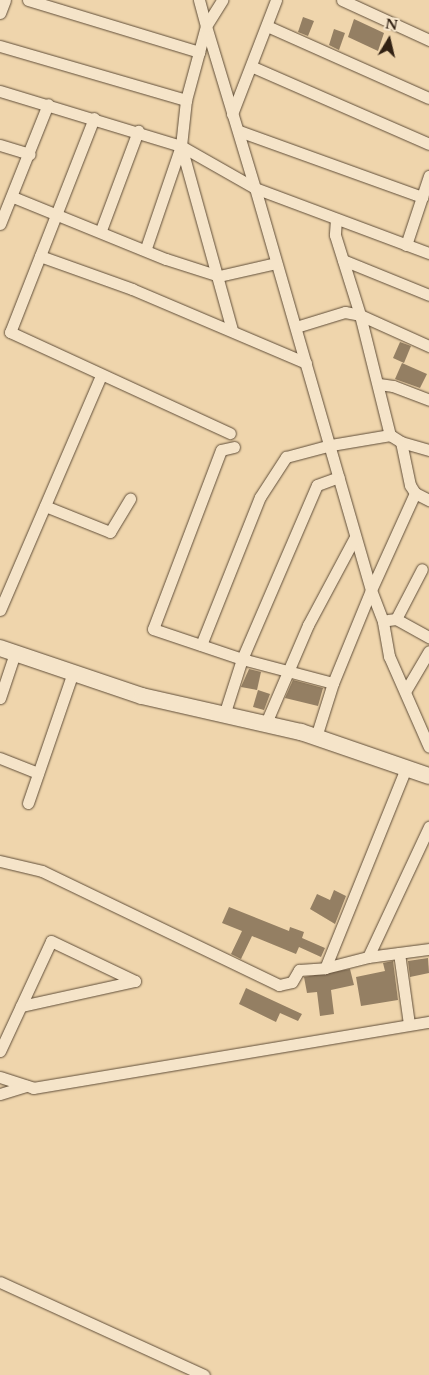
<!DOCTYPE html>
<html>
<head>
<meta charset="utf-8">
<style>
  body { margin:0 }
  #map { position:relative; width:429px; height:1375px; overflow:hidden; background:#efd5ac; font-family:Cardo,serif }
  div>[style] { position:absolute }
  .building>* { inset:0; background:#947f63 }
  .roads { filter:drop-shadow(0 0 1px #604e39) drop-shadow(0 0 1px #604e39) }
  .street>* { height:11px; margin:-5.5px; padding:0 5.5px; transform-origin:5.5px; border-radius:5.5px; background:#f5e4c9 }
  .secondary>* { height:16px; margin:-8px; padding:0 8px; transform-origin:8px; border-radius:8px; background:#f5e4c9 }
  span { translate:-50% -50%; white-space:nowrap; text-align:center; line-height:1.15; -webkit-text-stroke:4.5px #f5e4c9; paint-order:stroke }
  .north { position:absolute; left:364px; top:15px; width:50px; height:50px; -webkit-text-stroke:4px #f5e4c9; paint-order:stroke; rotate:9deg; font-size:14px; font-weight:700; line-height:20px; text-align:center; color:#312113 }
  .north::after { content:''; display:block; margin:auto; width:18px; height:22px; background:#312113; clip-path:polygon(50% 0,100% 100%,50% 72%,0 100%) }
</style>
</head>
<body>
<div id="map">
  <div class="building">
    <div style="clip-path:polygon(303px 17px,314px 21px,308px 36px,298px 32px)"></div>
    <div style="clip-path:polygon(354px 19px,384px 33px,378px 51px,348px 37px)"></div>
    <div style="clip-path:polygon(334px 29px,345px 33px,339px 50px,329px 45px)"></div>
    <div style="clip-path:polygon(400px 342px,411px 346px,404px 363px,393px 358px)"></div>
    <div style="clip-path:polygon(402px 363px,427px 374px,420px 388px,395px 379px)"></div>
    <div style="clip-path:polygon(249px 669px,261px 672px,257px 690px,241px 687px)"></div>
    <div style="clip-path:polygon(293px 680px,323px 688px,318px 706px,285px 698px)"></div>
    <div style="clip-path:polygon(258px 690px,270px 694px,264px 710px,253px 707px)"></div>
    <div style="clip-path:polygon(334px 890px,346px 896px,335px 924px,310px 909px,317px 894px,330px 900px)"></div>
    <div style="clip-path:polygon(229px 907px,289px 931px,290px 927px,304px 932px,302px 938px,325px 948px,321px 957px,299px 947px,296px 954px,252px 936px,241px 959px,231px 954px,242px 931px,222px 923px)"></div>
    <div style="clip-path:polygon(428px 958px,429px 973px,410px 977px,408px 961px)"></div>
    <div style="clip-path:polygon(393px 961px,398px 1000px,361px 1006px,356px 977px,385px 971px,383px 963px)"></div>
    <div style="clip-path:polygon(350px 969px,354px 985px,331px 990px,334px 1014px,320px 1016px,317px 992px,307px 993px,304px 977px)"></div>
    <div style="clip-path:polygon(246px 988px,302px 1014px,298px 1021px,280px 1013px,276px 1022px,239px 1004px)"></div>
  </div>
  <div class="roads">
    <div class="street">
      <div style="left:28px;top:0;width:179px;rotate:16.9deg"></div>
      <div style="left:199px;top:52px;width:27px;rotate:-75deg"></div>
      <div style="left:206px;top:26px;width:169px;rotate:73.2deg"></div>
      <div style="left:255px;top:188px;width:186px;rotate:20.5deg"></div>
      <div style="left:199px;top:0;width:27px;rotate:75deg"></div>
      <div style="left:206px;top:26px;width:31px;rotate:-58deg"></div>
      <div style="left:342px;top:0;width:96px;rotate:24.7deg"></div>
      <div style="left:0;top:13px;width:14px;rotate:-69deg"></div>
      <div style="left:267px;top:26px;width:177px;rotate:24deg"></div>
      <div style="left:0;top:46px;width:194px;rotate:16.2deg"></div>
      <div style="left:253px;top:67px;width:192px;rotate:23.6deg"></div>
      <div style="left:0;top:91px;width:189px;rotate:16.9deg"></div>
      <div style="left:181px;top:146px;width:46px;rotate:-83.8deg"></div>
      <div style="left:186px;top:100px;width:50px;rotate:-74.8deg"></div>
      <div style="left:232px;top:114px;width:122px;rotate:-68.9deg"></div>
      <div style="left:94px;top:118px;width:230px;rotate:111.4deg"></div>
      <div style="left:10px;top:332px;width:242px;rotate:24.7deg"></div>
      <div style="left:239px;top:131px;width:195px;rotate:19.8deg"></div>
      <div style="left:0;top:145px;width:31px;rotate:17deg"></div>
      <div style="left:181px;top:146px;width:85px;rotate:29.6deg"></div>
      <div style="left:255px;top:188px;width:418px;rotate:73.9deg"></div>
      <div style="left:371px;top:590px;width:100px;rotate:112.2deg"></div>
      <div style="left:333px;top:683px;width:57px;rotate:107.5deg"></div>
      <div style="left:181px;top:146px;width:191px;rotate:74.5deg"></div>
      <div style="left:13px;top:197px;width:165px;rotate:22.1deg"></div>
      <div style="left:166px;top:259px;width:56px;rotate:17.8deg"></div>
      <div style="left:219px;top:276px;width:58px;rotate:-12.8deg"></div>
      <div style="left:336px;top:219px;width:16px;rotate:94deg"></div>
      <div style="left:335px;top:235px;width:84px;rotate:72.6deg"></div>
      <div style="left:360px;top:315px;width:124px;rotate:76deg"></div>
      <div style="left:0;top:224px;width:129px;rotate:-68.2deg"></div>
      <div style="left:101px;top:230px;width:106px;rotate:-69.5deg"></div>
      <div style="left:406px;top:245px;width:73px;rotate:-71.6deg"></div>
      <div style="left:146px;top:248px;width:108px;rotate:-71.1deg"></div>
      <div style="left:40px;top:256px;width:98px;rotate:19.7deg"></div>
      <div style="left:132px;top:289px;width:189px;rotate:23deg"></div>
      <div style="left:343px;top:260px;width:93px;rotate:22.1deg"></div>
      <div style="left:296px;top:327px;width:51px;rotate:-17deg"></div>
      <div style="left:345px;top:312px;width:15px;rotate:11deg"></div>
      <div style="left:360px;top:315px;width:76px;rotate:24.2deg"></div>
      <div style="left:379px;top:384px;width:14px;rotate:8deg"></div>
      <div style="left:393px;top:386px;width:39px;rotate:21deg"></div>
      <div style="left:401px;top:442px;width:44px;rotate:78.2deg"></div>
      <div style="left:410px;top:485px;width:9px;rotate:58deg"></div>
      <div style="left:415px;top:493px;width:16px;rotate:27deg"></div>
      <div style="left:234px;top:447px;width:13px;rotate:167deg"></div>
      <div style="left:221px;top:450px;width:191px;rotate:110.8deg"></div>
      <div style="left:153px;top:629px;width:94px;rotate:18.6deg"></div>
      <div style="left:242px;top:659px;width:94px;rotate:14.8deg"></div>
      <div style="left:415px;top:493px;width:107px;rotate:114.4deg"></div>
      <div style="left:371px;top:590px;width:34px;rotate:69deg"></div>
      <div style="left:383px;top:622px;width:35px;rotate:80deg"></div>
      <div style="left:389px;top:656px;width:99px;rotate:66.3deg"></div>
      <div style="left:45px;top:506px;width:70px;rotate:21.8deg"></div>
      <div style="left:110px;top:532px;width:39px;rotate:-59deg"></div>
      <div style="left:0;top:610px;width:256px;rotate:-66.7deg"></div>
      <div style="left:396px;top:619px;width:56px;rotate:-62.5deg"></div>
      <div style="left:388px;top:620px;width:8px;rotate:-7deg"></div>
      <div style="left:396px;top:619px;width:38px;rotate:29deg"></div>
      <div style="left:201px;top:645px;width:159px;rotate:-68.3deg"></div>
      <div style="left:260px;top:497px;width:48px;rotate:-57deg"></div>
      <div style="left:286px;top:457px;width:47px;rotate:-14.9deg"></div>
      <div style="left:331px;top:445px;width:60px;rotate:-9.6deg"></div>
      <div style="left:390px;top:435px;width:13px;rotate:32deg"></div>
      <div style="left:401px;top:442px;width:29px;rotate:16deg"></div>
      <div style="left:406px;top:690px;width:45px;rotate:-59.5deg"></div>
      <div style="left:0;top:698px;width:47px;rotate:-71.6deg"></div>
      <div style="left:225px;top:712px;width:56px;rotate:-72.2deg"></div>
      <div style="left:242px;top:659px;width:189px;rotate:-66.7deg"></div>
      <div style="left:317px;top:485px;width:23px;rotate:-20deg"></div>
      <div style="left:266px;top:723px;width:107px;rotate:-66.8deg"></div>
      <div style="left:308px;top:625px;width:98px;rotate:-61.9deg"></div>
      <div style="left:0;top:758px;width:41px;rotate:21.5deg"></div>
      <div style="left:406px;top:768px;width:216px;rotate:112deg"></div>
      <div style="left:325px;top:968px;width:44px;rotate:-14.3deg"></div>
      <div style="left:368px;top:957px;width:144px;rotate:-64.9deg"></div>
      <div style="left:28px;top:803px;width:139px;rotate:-71deg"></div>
      <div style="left:0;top:861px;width:43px;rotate:13.4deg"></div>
      <div style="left:42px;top:871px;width:263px;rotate:25.7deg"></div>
      <div style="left:279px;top:985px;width:13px;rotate:-13deg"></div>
      <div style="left:292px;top:982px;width:14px;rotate:-60deg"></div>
      <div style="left:299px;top:970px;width:26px;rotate:-4deg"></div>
      <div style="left:399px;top:953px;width:72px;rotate:82deg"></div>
      <div style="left:368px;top:957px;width:62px;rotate:-7.5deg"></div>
      <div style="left:0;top:1051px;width:121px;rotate:-65.1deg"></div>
      <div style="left:51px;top:941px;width:93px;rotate:25.5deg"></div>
      <div style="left:135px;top:981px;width:117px;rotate:167.6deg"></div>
      <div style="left:0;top:1077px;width:35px;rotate:18deg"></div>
      <div style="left:33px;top:1088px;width:401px;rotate:-9.5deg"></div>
      <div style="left:0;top:1094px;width:28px;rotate:-17deg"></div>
      <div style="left:0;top:1282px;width:224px;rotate:24.5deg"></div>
    </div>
    <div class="secondary">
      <div style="left:0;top:648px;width:150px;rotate:18.7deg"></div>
      <div style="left:142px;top:696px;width:163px;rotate:12.8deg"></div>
      <div style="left:301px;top:732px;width:135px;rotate:19deg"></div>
    </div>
  </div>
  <div class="north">N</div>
</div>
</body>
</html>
